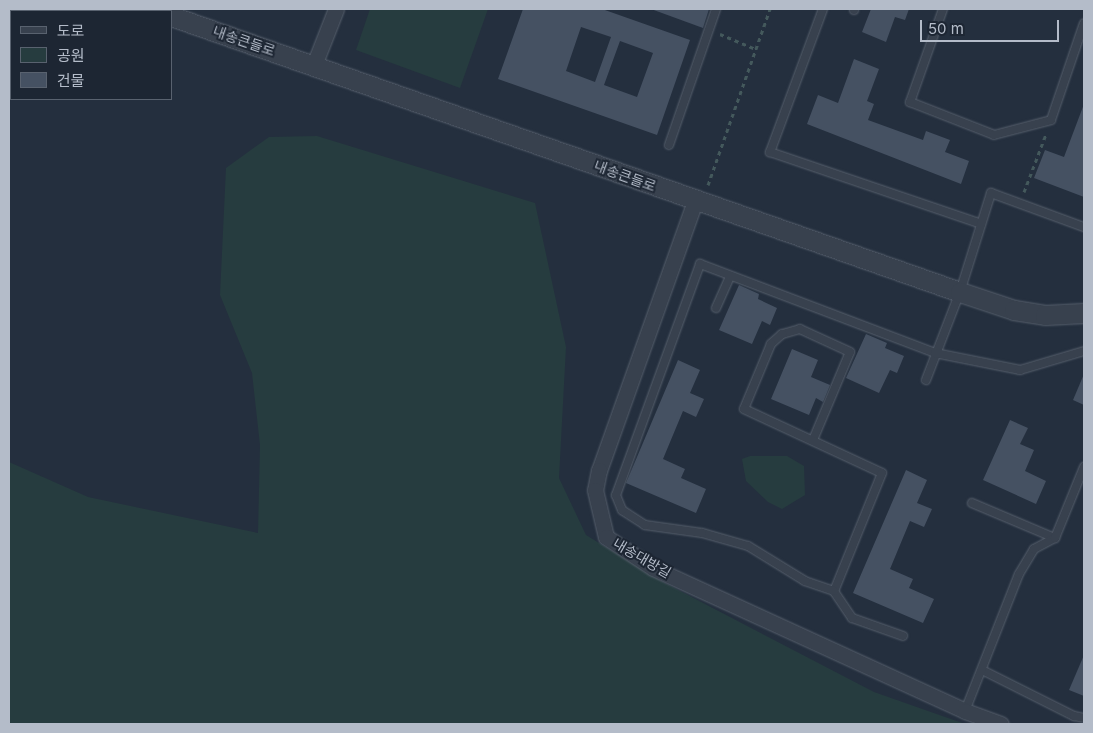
<!DOCTYPE html>
<html>
<head>
<meta charset="utf-8">
<style>
  body { margin:0 }
  #map { position:relative; width:1093px; height:733px; overflow:hidden; background:#242f3e; font-family:Inter,"Noto Sans KR",sans-serif }
  div>[style] { position:absolute }
  .green>* { inset:0; background:#263c3f }
  .building>* { inset:0; background:#455162 }
  .path>* { height:3px; margin-top:-1.5px; transform-origin:0; background:repeating-linear-gradient(90deg,#44595c 0 4px,transparent 0 8px) }
  .roads { filter:drop-shadow(0 0 1px #565f6c) drop-shadow(0 0 1px #565f6c) }
  .service>* { height:8px; margin:-4px; padding:0 4px; transform-origin:4px; border-radius:4px; background:#38414e }
  .minor>* { height:15px; margin:-7.5px; padding:0 7.5px; transform-origin:7.5px; border-radius:7.5px; background:#38414e }
  .tertiary>* { height:19px; margin:-9.5px; padding:0 9.5px; transform-origin:9.5px; border-radius:9.5px; background:#38414e }
  span { translate:-50% -50%; white-space:nowrap; text-align:center; line-height:1.15; -webkit-text-stroke:4px #1d2633; paint-order:stroke }
  .street-label { font-size:14px; color:#b4bcc9 }
  .frame { position:absolute; inset:0; border:10px solid #b4bcc9; pointer-events:none }
  .legend { position:absolute; left:10px; top:10px; width:162px; height:90px; box-sizing:border-box; background:#1d2633; border:1px solid #59626f; margin:0; padding:6px 9px; list-style:none; font-size:15px; color:#b4bcc9 }
  .legend li { display:flex; align-items:center; gap:10px; height:25px }
  .legend b { width:25px; border:1px solid #59626f }
  .scale { position:absolute; left:920px; top:20px; width:139px; height:22px; box-sizing:border-box; border:2px solid #b4bcc9; border-top:0; padding-left:6px; font-size:15px; line-height:18px; white-space:nowrap; color:#b4bcc9; -webkit-text-stroke:4px #1d2633; paint-order:stroke }
</style>
</head>
<body>
<div id="map">
  <div class="green">
    <div style="clip-path:polygon(370px 9px,488px 9px,460px 88px,356px 50px)"></div>
    <div style="clip-path:polygon(317px 136px,535px 203px,566px 347px,559px 478px,586px 535px,661px 581px,874px 692px,965px 724px,9px 724px,9px 462px,88px 497px,258px 533px,260px 445px,252px 373px,220px 295px,226px 168px,269px 137px)"></div>
    <div style="clip-path:polygon(750px 456px,787px 456px,804px 466px,805px 495px,782px 509px,768px 502px,746px 481px,742px 459px)"></div>
  </div>
  <div class="building">
    <div style="clip-path:polygon(evenodd,523px 9px,602px 9px,690px 40px,657px 135px,498px 79px,523px 9px,581px 27px,611px 37px,595px 82px,566px 71px,581px 27px,523px 9px,620px 41px,653px 53px,637px 97px,604px 85px,620px 41px)"></div>
    <div style="clip-path:polygon(651px 9px,709px 9px,703px 28px)"></div>
    <div style="clip-path:polygon(871px 9px,909px 9px,905px 20px,895px 17px,886px 42px,862px 32px)"></div>
    <div style="clip-path:polygon(854px 59px,879px 69px,867px 101px,874px 104px,868px 120px,923px 140px,926px 131px,950px 140px,945px 152px,969px 161px,961px 184px,807px 124px,818px 95px,838px 103px)"></div>
    <div style="clip-path:polygon(1084px 104px,1084px 197px,1034px 178px,1045px 150px,1064px 157px)"></div>
    <div style="clip-path:polygon(739px 285px,759px 294px,758px 299px,777px 308px,770px 325px,762px 321px,752px 344px,719px 330px)"></div>
    <div style="clip-path:polygon(866px 334px,887px 343px,885px 348px,904px 356px,897px 373px,890px 370px,879px 393px,846px 378px)"></div>
    <div style="clip-path:polygon(792px 349px,818px 360px,811px 377px,830px 385px,823px 402px,816px 398px,809px 415px,771px 399px)"></div>
    <div style="clip-path:polygon(678px 360px,700px 370px,690px 393px,704px 399px,696px 417px,683px 411px,663px 459px,685px 469px,681px 478px,706px 489px,696px 513px,626px 483px)"></div>
    <div style="clip-path:polygon(1084px 374px,1084px 405px,1073px 400px)"></div>
    <div style="clip-path:polygon(1010px 420px,1028px 428px,1020px 444px,1034px 450px,1025px 471px,1046px 481px,1036px 504px,983px 480px)"></div>
    <div style="clip-path:polygon(906px 470px,927px 480px,917px 503px,932px 509px,924px 527px,910px 521px,890px 569px,913px 579px,909px 588px,934px 599px,923px 623px,853px 593px)"></div>
    <div style="clip-path:polygon(1084px 655px,1084px 696px,1069px 690px)"></div>
  </div>
  <div class="path">
    <div style="left:720px;top:34px;width:39px;rotate:23deg"></div>
    <div style="left:708px;top:185px;width:187px;rotate:-70.6deg"></div>
    <div style="left:1024px;top:192px;width:62px;rotate:-69.2deg"></div>
  </div>
  <div class="roads">
    <div class="service">
      <div style="left:823px;top:9px;width:153px;rotate:110.3deg"></div>
      <div style="left:770px;top:152px;width:223px;rotate:18.8deg"></div>
      <div style="left:943px;top:9px;width:99px;rotate:109.5deg"></div>
      <div style="left:910px;top:102px;width:90px;rotate:21.4deg"></div>
      <div style="left:994px;top:135px;width:59px;rotate:-14.7deg"></div>
      <div style="left:1051px;top:120px;width:102px;rotate:-71.2deg"></div>
      <div style="left:854px;top:10px;width:1px;rotate:-90deg"></div>
      <div style="left:669px;top:145px;width:144px;rotate:-70.9deg"></div>
      <div style="left:716px;top:308px;width:35px;rotate:-66deg"></div>
      <div style="left:926px;top:380px;width:94px;rotate:-68.9deg"></div>
      <div style="left:960px;top:292px;width:104px;rotate:-72.6deg"></div>
      <div style="left:991px;top:193px;width:99px;rotate:20.1deg"></div>
      <div style="left:813px;top:440px;width:95px;rotate:-67.2deg"></div>
      <div style="left:850px;top:352px;width:55px;rotate:-155.3deg"></div>
      <div style="left:800px;top:329px;width:19px;rotate:164deg"></div>
      <div style="left:782px;top:334px;width:15px;rotate:138deg"></div>
      <div style="left:771px;top:344px;width:70px;rotate:112.6deg"></div>
      <div style="left:744px;top:409px;width:152px;rotate:24.9deg"></div>
      <div style="left:882px;top:473px;width:127px;rotate:112.1deg"></div>
      <div style="left:972px;top:503px;width:90px;rotate:22.9deg"></div>
      <div style="left:903px;top:636px;width:54px;rotate:-160.6deg"></div>
      <div style="left:852px;top:618px;width:32px;rotate:-124deg"></div>
      <div style="left:834px;top:591px;width:31px;rotate:-161deg"></div>
      <div style="left:805px;top:581px;width:67px;rotate:-148.4deg"></div>
      <div style="left:748px;top:546px;width:48px;rotate:-164.2deg"></div>
      <div style="left:702px;top:533px;width:58px;rotate:-172deg"></div>
      <div style="left:645px;top:525px;width:27px;rotate:-147deg"></div>
      <div style="left:622px;top:510px;width:16px;rotate:-112deg"></div>
      <div style="left:616px;top:495px;width:246px;rotate:-70deg"></div>
      <div style="left:700px;top:264px;width:251px;rotate:20.7deg"></div>
      <div style="left:935px;top:353px;width:87px;rotate:11.3deg"></div>
      <div style="left:1020px;top:370px;width:67px;rotate:-16.5deg"></div>
      <div style="left:982px;top:670px;width:103px;rotate:26.6deg"></div>
      <div style="left:1074px;top:716px;width:10px;rotate:11deg"></div>
      <div style="left:965px;top:711px;width:147px;rotate:-68.5deg"></div>
      <div style="left:1019px;top:574px;width:29px;rotate:-59deg"></div>
      <div style="left:1034px;top:549px;width:24px;rotate:-28deg"></div>
      <div style="left:1055px;top:538px;width:77px;rotate:-67.8deg"></div>
    </div>
    <div class="minor">
      <div style="left:314px;top:65px;width:60px;rotate:-68.6deg"></div>
      <div style="left:695px;top:201px;width:286px;rotate:109.6deg"></div>
      <div style="left:599px;top:470px;width:20px;rotate:101deg"></div>
      <div style="left:595px;top:490px;width:48px;rotate:76.8deg"></div>
      <div style="left:606px;top:537px;width:56px;rotate:33.4deg"></div>
      <div style="left:653px;top:568px;width:343px;rotate:24.6deg"></div>
      <div style="left:965px;top:711px;width:38px;rotate:20deg"></div>
    </div>
    <div class="tertiary">
      <div style="left:149px;top:9px;width:8px;rotate:14deg"></div>
      <div style="left:171px;top:16px;width:836px;rotate:19.28deg"></div>
      <div style="left:960px;top:292px;width:57px;rotate:18.4deg"></div>
      <div style="left:1014px;top:310px;width:31px;rotate:9deg"></div>
      <div style="left:1045px;top:315px;width:39px;rotate:-3deg"></div>
    </div>
  </div>
  <div class="street-label">
    <span style="left:244px;top:41px;rotate:19deg">내송큰들로</span>
    <span style="left:625px;top:176px;rotate:20deg">내송큰들로</span>
    <span style="left:642px;top:558px;rotate:30deg">내송대방길</span>
  </div>
  <div class="frame"></div>
  <ul class="legend">
  <li><b style="height:6px;background:#38414e"></b>도로</li>
  <li><b style="height:14px;background:#263c3f"></b>공원</li>
  <li><b style="height:14px;background:#455162"></b>건물</li>
  </ul>
  <div class="scale">50 m</div>
</div>
</body>
</html>
